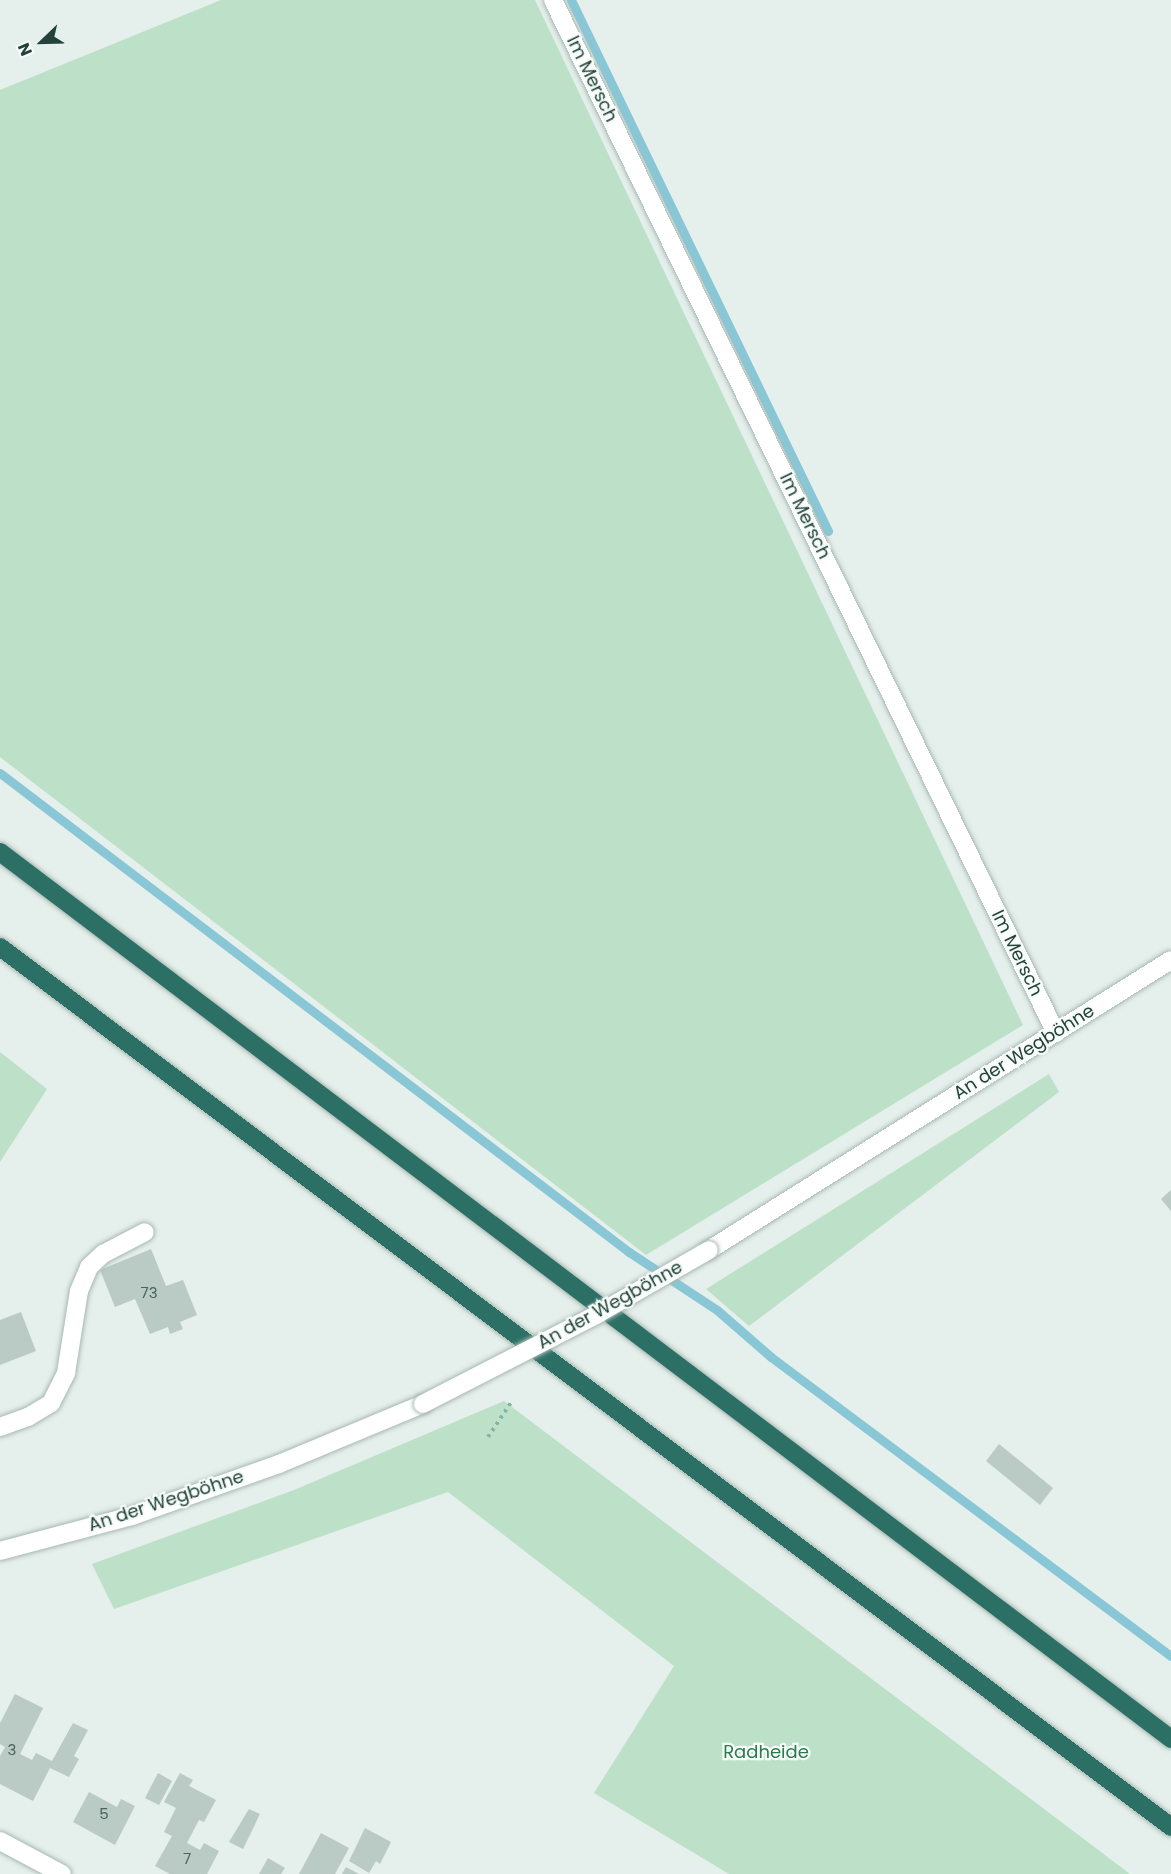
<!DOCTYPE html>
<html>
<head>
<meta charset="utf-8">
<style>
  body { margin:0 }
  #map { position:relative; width:1171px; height:1874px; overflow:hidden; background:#e5efeb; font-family:Poppins,sans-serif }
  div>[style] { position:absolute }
  .green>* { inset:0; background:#bde1c8 }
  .stream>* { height:9px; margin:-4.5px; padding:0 4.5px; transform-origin:4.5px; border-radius:4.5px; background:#8ac7d6 }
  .building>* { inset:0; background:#bacac4 }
  .path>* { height:4px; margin-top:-2px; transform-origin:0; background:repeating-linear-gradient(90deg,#83b4a7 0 3px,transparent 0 7.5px) }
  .roads { filter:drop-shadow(0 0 2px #a7b8b3) drop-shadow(0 0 2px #a7b8b3) }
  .minor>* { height:18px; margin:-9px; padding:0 9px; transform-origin:9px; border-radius:9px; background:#fff }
  .highway>* { height:18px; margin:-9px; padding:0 9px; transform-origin:9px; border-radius:9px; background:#2c7065 }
  .bridges { filter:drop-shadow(0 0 2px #a7b8b3) drop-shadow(0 0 2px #a7b8b3) }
  .minor-bridge>* { height:18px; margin:-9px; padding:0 9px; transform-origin:9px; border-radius:9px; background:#fff }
  span { translate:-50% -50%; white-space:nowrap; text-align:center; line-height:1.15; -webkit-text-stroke:4.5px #f6fbf8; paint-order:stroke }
  .number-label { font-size:15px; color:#48645d }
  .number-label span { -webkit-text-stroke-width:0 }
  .street-label { font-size:18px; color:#22423b }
  .park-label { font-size:18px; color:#2a7b4e }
  .north { position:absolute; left:12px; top:12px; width:60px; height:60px; -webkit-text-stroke:4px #f6fbf8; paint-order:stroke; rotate:247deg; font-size:16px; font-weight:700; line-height:24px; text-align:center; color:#22423b }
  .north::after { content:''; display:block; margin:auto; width:21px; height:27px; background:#22423b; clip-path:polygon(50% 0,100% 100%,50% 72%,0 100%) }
</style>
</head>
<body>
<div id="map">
  <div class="green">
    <div style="clip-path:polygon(221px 0,535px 0,1023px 1025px,646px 1255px,0 757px,0 90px)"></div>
    <div style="clip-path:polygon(0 1052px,47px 1089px,0 1162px)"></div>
    <div style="clip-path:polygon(1049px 1074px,1059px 1092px,749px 1326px,706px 1289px)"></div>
    <div style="clip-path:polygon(504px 1401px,1130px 1874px,729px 1874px,594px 1793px,674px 1666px,448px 1492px,114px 1609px,92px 1564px,294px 1490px)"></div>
  </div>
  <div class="stream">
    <div style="left:571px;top:0;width:590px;rotate:64.17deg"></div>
    <div style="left:0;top:773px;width:791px;rotate:37.29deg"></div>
    <div style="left:629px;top:1252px;width:105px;rotate:33.4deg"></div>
    <div style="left:717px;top:1310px;width:72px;rotate:41deg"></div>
    <div style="left:771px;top:1357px;width:499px;rotate:36.8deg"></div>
  </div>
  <div class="building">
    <div style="clip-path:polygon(1171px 1190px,1171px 1211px,1161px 1199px)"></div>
    <div style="clip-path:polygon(151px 1249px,166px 1286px,183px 1280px,197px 1315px,180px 1322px,183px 1329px,170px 1334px,168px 1327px,150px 1334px,135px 1299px,115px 1307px,100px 1270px)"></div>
    <div style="clip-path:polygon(21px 1312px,36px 1351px,0 1365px,0 1320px)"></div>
    <div style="clip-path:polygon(999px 1444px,1053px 1488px,1040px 1505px,986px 1461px)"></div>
    <div style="clip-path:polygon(15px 1694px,43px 1708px,20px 1754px,32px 1760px,36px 1753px,52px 1761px,73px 1723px,88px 1730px,74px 1756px,79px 1759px,69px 1777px,50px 1768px,33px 1801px,0 1784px,0 1756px,5px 1747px,0 1744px,0 1723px)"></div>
    <div style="clip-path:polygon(158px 1773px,172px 1781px,159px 1805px,145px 1798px)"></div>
    <div style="clip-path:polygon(180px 1773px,193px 1780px,189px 1786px,216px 1800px,204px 1822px,199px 1820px,187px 1843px,200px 1850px,204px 1843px,219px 1851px,207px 1874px,170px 1874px,155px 1866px,172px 1836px,164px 1832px,176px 1808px,164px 1802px)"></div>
    <div style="clip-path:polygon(89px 1792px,117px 1807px,121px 1799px,135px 1806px,115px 1845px,73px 1822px)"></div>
    <div style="clip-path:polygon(249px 1809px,260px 1814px,243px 1849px,229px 1842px)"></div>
    <div style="clip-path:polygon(365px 1828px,391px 1842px,380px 1864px,376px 1861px,369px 1873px,349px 1861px)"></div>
    <div style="clip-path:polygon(321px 1833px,349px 1848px,335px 1874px,299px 1874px)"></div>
    <div style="clip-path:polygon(268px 1858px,285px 1868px,281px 1874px,259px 1874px)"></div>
    <div style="clip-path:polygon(346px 1867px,359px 1874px,342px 1874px)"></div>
  </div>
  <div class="path">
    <div style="left:488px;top:1437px;width:43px;rotate:-56.3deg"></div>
  </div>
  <div class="roads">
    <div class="minor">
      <div style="left:553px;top:0;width:1149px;rotate:64.04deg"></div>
      <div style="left:709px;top:1250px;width:545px;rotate:-32.12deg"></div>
      <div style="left:0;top:1427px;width:30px;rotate:-20deg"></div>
      <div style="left:28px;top:1417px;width:27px;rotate:-31deg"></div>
      <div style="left:51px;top:1403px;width:34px;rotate:-63deg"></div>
      <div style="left:66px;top:1373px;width:83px;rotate:-81deg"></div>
      <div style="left:79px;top:1291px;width:26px;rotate:-67deg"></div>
      <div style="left:89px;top:1267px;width:19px;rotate:-43deg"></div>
      <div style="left:103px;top:1254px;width:47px;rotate:-27.6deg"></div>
      <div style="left:0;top:1551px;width:137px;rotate:-14.9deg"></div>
      <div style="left:132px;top:1516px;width:156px;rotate:-19.5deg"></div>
      <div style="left:279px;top:1464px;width:156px;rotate:-22.6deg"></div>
      <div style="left:0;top:1841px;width:70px;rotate:28deg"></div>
    </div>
    <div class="highway">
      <div style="left:0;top:852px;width:1469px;rotate:37.14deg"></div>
      <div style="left:0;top:947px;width:1465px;rotate:36.92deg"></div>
    </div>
  </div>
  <div class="bridges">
    <div class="minor-bridge">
      <div style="left:423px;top:1404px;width:195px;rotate:-27.2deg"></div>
      <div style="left:596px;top:1315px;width:130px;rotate:-29.9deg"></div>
    </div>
  </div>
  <div class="number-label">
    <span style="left:149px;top:1293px">73</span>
    <span style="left:12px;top:1750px">3</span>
    <span style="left:104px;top:1814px">5</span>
    <span style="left:187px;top:1859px">7</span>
  </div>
  <div class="street-label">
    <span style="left:592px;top:79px;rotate:64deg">Im Mersch</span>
    <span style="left:805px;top:516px;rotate:64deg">Im Mersch</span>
    <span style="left:1017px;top:953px;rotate:64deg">Im Mersch</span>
    <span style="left:1024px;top:1052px;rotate:-32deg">An der Wegböhne</span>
    <span style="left:610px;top:1305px;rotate:-29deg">An der Wegböhne</span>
    <span style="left:166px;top:1501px;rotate:-18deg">An der Wegböhne</span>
  </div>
  <div class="park-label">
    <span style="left:766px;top:1752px">Radheide</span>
  </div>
  <div class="north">N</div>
</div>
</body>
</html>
